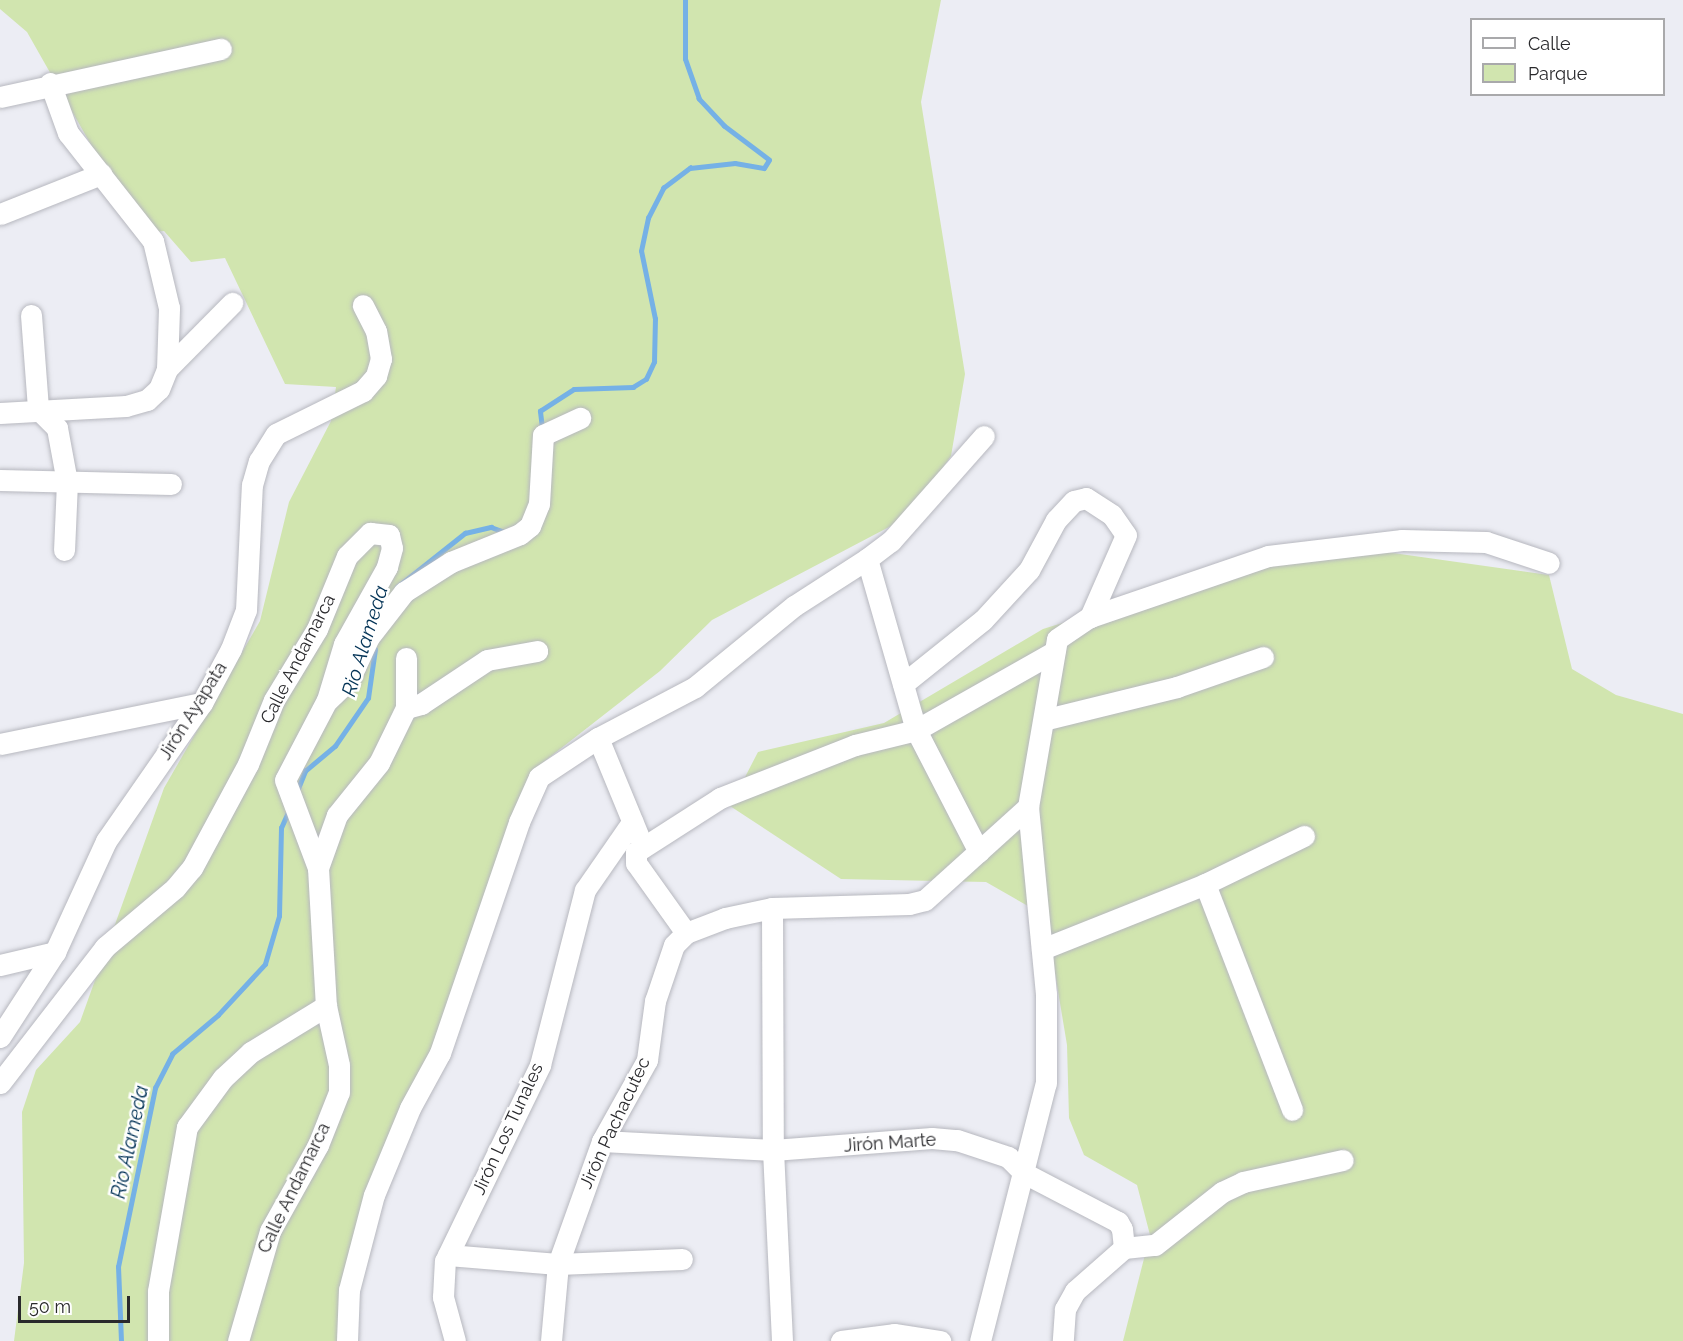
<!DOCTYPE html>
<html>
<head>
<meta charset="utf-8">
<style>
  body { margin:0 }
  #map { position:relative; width:1683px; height:1341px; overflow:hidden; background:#ecedf4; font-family:Raleway,sans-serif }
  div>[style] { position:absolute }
  .green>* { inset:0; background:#d1e5af }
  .stream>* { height:4.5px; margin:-2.25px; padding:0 2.25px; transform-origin:2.25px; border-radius:2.25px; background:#75b1e6 }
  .roads { filter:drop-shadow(0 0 2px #b7b8bf) drop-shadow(0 0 2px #b7b8bf) }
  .minor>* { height:21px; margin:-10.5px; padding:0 10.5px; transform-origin:10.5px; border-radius:10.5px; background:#fff }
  span { translate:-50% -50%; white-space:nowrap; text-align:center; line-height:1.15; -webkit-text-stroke:5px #fff; paint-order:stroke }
  .street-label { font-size:18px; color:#29292c }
  .water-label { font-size:20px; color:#033356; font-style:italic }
  .legend { position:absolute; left:1470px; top:18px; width:195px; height:78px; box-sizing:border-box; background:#fff; border:2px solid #a9a9ab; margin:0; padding:8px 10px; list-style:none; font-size:18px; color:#29292c }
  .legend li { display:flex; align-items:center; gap:12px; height:30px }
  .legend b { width:30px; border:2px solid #a9a9ab }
  .scale { position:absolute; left:18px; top:1296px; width:112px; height:27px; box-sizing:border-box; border:3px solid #29292c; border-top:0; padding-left:8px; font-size:18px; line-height:21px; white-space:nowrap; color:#29292c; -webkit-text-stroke:4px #fff; paint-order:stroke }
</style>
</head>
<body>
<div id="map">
  <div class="green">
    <div style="clip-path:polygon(0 0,941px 0,921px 102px,965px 374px,951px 456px,910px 516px,712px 620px,660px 671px,532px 771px,443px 1031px,371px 1188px,348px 1341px,14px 1341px,24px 1263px,22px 1112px,36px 1070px,80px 1022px,164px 788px,260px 621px,289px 502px,331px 421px,336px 387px,285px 384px,225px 258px,191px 262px,164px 231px,141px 233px,27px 32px,0 9px)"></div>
    <div style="clip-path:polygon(1322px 543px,1549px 575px,1572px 669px,1616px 695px,1683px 714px,1683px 1341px,1123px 1341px,1150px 1235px,1137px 1185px,1084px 1155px,1069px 1118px,1067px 1045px,1053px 961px,1028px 906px,986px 882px,841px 879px,730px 806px,758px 752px,884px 723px,1043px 629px)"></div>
  </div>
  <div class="stream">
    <div style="left:542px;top:428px;width:17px;rotate:-97deg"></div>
    <div style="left:540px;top:411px;width:40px;rotate:-32.9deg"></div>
    <div style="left:574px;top:389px;width:59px;rotate:-1.9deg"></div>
    <div style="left:633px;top:387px;width:15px;rotate:-32deg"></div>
    <div style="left:646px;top:379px;width:19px;rotate:-65deg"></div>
    <div style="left:654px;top:362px;width:43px;rotate:-88.7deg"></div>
    <div style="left:655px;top:319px;width:69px;rotate:-101.6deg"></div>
    <div style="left:641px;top:251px;width:34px;rotate:-78deg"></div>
    <div style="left:648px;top:218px;width:34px;rotate:-63deg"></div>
    <div style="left:663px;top:188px;width:34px;rotate:-37deg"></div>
    <div style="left:690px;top:168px;width:45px;rotate:-6.3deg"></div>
    <div style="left:735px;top:163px;width:29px;rotate:10deg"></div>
    <div style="left:764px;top:168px;width:9px;rotate:-58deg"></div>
    <div style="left:769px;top:160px;width:56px;rotate:-142.9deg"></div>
    <div style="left:724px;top:126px;width:37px;rotate:-133deg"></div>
    <div style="left:699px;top:99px;width:42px;rotate:-109.3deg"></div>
    <div style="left:685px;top:59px;width:59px;rotate:-90deg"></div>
    <div style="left:397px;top:587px;width:87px;rotate:-38.5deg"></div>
    <div style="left:465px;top:533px;width:27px;rotate:-13deg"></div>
    <div style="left:491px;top:527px;width:15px;rotate:20deg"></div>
    <div style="left:297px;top:791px;width:22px;rotate:-68deg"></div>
    <div style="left:305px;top:771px;width:39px;rotate:-40deg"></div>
    <div style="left:335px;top:746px;width:58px;rotate:-55.5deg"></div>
    <div style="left:368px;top:698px;width:49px;rotate:-81.9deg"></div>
    <div style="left:121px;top:1341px;width:74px;rotate:-92.3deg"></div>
    <div style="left:118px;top:1267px;width:183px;rotate:-78.3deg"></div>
    <div style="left:155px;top:1088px;width:38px;rotate:-63deg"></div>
    <div style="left:172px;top:1054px;width:60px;rotate:-40.3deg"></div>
    <div style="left:218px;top:1015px;width:69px;rotate:-47.3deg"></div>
    <div style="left:265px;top:964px;width:50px;rotate:-73.7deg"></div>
    <div style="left:279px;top:916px;width:88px;rotate:-88.7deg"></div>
    <div style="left:281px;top:828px;width:20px;rotate:-66deg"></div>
  </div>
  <div class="roads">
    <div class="minor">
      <div style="left:0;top:97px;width:226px;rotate:-12.3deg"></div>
      <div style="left:0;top:214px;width:109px;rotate:-21.6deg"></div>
      <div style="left:31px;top:315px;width:94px;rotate:85.7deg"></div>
      <div style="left:38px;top:409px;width:27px;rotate:45deg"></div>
      <div style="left:57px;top:428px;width:55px;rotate:79.5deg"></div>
      <div style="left:67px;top:482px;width:68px;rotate:92.5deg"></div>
      <div style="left:167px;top:369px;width:93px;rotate:-45.4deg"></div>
      <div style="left:0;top:413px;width:126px;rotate:-3.2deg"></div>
      <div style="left:126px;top:406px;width:22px;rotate:-16deg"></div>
      <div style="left:147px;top:400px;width:16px;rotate:-43deg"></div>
      <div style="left:159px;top:389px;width:22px;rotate:-68deg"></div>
      <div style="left:167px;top:369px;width:61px;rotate:-88.1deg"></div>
      <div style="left:169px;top:308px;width:69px;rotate:-103.4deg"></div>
      <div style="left:153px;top:241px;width:137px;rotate:-128.2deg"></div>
      <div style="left:68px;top:133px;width:53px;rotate:-109.8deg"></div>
      <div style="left:0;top:480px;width:171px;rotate:1.3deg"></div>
      <div style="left:867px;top:559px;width:178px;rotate:74deg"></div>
      <div style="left:916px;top:730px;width:159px;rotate:-29.5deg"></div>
      <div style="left:406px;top:658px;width:50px;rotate:90deg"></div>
      <div style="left:903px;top:684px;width:102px;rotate:-38.7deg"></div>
      <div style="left:983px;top:620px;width:68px;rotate:-47.4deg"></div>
      <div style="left:1029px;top:570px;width:57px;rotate:-61.6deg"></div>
      <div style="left:1056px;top:520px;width:26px;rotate:-47deg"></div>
      <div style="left:1074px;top:501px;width:12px;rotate:-14deg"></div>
      <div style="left:1086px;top:498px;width:31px;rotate:33deg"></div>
      <div style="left:1112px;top:515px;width:24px;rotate:55deg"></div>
      <div style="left:1126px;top:535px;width:90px;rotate:113.7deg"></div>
      <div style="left:328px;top:700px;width:29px;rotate:-44deg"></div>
      <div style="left:349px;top:680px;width:47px;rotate:-65.1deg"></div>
      <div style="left:369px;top:637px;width:57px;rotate:-52.1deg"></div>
      <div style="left:404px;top:592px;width:56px;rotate:-32.6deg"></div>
      <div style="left:451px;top:562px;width:74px;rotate:-22.1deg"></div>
      <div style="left:520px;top:534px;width:13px;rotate:-39deg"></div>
      <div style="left:530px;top:526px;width:24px;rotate:-68deg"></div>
      <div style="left:539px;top:504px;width:69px;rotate:-86.7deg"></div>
      <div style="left:543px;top:435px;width:41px;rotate:-24.7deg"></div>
      <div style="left:1047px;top:719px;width:134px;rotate:-13.8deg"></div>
      <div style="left:1177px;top:687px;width:91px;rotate:-19.2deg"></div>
      <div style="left:598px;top:738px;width:105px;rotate:67.6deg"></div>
      <div style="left:0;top:744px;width:206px;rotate:-11.5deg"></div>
      <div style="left:318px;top:868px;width:56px;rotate:-70.3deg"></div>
      <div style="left:337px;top:815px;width:67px;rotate:-51.1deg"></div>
      <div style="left:379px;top:763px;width:61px;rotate:-63.9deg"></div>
      <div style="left:406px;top:708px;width:16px;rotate:-15deg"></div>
      <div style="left:421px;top:704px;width:79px;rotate:-33.7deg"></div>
      <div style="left:487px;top:660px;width:51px;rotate:-10.2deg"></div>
      <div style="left:1205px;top:884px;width:242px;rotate:68.9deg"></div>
      <div style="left:772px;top:908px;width:242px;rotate:89.8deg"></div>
      <div style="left:773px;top:1150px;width:191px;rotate:87.3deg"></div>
      <div style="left:686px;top:933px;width:86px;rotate:-125.5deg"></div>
      <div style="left:636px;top:863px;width:11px;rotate:-90deg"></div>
      <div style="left:636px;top:852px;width:100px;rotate:-32.7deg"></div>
      <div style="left:720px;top:798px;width:145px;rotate:-21.4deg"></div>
      <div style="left:855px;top:745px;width:63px;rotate:-13.8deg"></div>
      <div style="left:916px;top:730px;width:137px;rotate:62.7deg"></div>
      <div style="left:1042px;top:949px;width:175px;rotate:-21.7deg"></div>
      <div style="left:1205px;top:884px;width:110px;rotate:-25.9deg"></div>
      <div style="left:0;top:965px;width:57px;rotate:-13.3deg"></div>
      <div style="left:0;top:1037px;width:101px;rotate:-57.1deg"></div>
      <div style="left:55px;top:952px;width:122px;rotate:-65.3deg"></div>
      <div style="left:106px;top:841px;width:168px;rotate:-55.2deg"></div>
      <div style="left:202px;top:703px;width:61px;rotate:-61.8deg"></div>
      <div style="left:231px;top:649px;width:42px;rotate:-69deg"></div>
      <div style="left:246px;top:610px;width:125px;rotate:-87.3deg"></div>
      <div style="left:252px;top:485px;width:25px;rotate:-74deg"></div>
      <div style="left:259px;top:461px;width:32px;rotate:-58deg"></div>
      <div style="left:276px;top:434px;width:97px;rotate:-26.3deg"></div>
      <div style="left:363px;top:391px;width:20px;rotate:-49deg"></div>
      <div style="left:376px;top:376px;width:18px;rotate:-74deg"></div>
      <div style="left:381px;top:359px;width:28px;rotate:-100deg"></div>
      <div style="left:376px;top:331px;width:29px;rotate:-117deg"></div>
      <div style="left:0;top:1083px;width:172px;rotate:-52.3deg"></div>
      <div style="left:105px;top:947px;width:92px;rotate:-40.1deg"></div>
      <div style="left:175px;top:888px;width:26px;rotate:-50deg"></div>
      <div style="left:192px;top:868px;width:118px;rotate:-61.7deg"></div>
      <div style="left:248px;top:764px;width:69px;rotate:-67.9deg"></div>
      <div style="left:274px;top:700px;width:83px;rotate:-58.8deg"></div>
      <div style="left:317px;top:629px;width:79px;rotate:-67.7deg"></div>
      <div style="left:347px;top:556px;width:33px;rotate:-45deg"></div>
      <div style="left:370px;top:533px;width:19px;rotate:6deg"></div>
      <div style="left:389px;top:535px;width:13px;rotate:77deg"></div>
      <div style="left:392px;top:548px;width:20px;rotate:105deg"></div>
      <div style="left:387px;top:567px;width:88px;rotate:119.2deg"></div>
      <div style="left:344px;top:644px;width:59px;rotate:106.9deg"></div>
      <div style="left:327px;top:700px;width:90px;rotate:117.7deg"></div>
      <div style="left:285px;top:780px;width:94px;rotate:69.4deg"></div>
      <div style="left:318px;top:868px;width:138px;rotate:86.7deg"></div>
      <div style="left:326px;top:1006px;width:60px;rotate:77.6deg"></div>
      <div style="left:339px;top:1065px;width:27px;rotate:90deg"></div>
      <div style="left:339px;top:1092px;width:57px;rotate:111.6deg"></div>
      <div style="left:318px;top:1145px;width:98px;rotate:119.2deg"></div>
      <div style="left:270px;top:1231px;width:115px;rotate:106.2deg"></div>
      <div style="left:602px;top:1141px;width:171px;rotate:3deg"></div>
      <div style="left:773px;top:1150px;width:159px;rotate:-4.3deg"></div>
      <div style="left:932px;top:1138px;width:25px;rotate:5deg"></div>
      <div style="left:957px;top:1140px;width:54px;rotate:18.4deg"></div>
      <div style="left:1008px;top:1157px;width:23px;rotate:45deg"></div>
      <div style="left:1024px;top:1173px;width:106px;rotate:27.5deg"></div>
      <div style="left:1118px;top:1222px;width:8px;rotate:60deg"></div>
      <div style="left:1122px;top:1229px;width:19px;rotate:84deg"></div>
      <div style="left:1124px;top:1248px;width:65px;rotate:138.7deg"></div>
      <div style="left:1075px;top:1291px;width:21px;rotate:119deg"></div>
      <div style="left:1065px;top:1309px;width:32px;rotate:94deg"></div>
      <div style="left:1124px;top:1248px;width:31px;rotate:-6deg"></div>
      <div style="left:1155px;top:1245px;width:85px;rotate:-38.3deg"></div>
      <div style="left:1222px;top:1192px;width:23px;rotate:-25deg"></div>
      <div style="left:1243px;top:1182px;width:102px;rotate:-12.4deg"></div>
      <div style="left:448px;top:1255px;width:110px;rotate:4.7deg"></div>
      <div style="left:558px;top:1264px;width:124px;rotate:-2.3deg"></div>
      <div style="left:158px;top:1341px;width:50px;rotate:-90deg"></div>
      <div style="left:158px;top:1291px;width:167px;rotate:-80deg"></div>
      <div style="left:187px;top:1127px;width:61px;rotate:-53.7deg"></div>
      <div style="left:223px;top:1078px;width:38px;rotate:-43deg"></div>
      <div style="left:251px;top:1052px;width:88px;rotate:-31.5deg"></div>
      <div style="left:347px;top:1341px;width:51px;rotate:-87.8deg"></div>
      <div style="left:349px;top:1290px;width:98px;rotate:-75.3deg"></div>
      <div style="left:374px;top:1195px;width:94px;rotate:-67.5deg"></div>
      <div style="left:410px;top:1108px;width:63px;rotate:-61.4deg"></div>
      <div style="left:440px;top:1053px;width:244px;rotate:-71.1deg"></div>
      <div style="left:519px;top:822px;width:49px;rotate:-66deg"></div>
      <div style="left:539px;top:777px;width:71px;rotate:-33.5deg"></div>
      <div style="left:598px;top:738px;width:110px;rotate:-27.7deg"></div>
      <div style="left:695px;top:687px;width:128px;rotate:-39.3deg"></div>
      <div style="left:794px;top:606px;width:87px;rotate:-32.8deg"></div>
      <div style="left:867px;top:559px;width:30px;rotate:-37deg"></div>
      <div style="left:891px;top:541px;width:140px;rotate:-48.5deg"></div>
      <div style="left:455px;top:1341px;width:46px;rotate:-105.3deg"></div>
      <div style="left:443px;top:1297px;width:36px;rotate:-87deg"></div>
      <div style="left:445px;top:1261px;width:218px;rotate:-64.1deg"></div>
      <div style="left:540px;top:1065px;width:181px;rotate:-75.6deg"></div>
      <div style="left:585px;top:890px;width:83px;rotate:-55.3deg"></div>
      <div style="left:551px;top:1341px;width:77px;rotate:-84.8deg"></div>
      <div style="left:558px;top:1264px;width:131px;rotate:-70.3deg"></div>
      <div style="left:602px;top:1141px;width:93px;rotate:-60.9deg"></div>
      <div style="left:647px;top:1060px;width:60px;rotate:-82.3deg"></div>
      <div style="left:655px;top:1001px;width:59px;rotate:-71.3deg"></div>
      <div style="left:674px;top:945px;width:17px;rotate:-45deg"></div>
      <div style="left:686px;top:933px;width:42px;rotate:-21deg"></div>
      <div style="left:725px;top:918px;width:48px;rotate:-12deg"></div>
      <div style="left:772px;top:908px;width:137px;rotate:-1.7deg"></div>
      <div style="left:909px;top:904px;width:16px;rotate:-14deg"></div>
      <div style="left:925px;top:900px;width:139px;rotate:-42.1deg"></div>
      <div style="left:841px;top:1341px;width:53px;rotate:-7.5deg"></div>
      <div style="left:894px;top:1334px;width:47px;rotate:8.7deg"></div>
      <div style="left:980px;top:1341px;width:266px;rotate:-75.7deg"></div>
      <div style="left:1046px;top:1083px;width:89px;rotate:-90deg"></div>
      <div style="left:1046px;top:994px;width:188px;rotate:-95.5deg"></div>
      <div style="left:1028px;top:807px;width:170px;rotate:-80.2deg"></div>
      <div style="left:1057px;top:639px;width:40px;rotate:-34deg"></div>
      <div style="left:1090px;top:617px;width:188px;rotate:-18.9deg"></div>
      <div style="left:1268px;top:556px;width:135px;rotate:-6.8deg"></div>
      <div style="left:1402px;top:540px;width:84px;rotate:1.4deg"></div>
      <div style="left:1486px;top:542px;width:66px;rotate:18.4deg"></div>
    </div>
  </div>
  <div class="street-label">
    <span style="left:298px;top:659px;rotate:-63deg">Calle Andamarca</span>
    <span style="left:193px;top:711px;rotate:-58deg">Jirón Ayapata</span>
    <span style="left:615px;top:1123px;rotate:-65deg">Jirón Pachacutec</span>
    <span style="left:508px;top:1129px;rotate:-65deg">Jirón Los Tunales</span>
    <span style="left:890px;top:1143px;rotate:-4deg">Jirón Marte</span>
    <span style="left:294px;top:1188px;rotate:-64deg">Calle Andamarca</span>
  </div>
  <div class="water-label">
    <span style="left:365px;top:641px;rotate:-73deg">Rio Alameda</span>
    <span style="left:130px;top:1142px;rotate:-78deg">Rio Alameda</span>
  </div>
  <ul class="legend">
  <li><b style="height:8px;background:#fff"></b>Calle</li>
  <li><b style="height:16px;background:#d1e5af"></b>Parque</li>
  </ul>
  <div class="scale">50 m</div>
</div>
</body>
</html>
